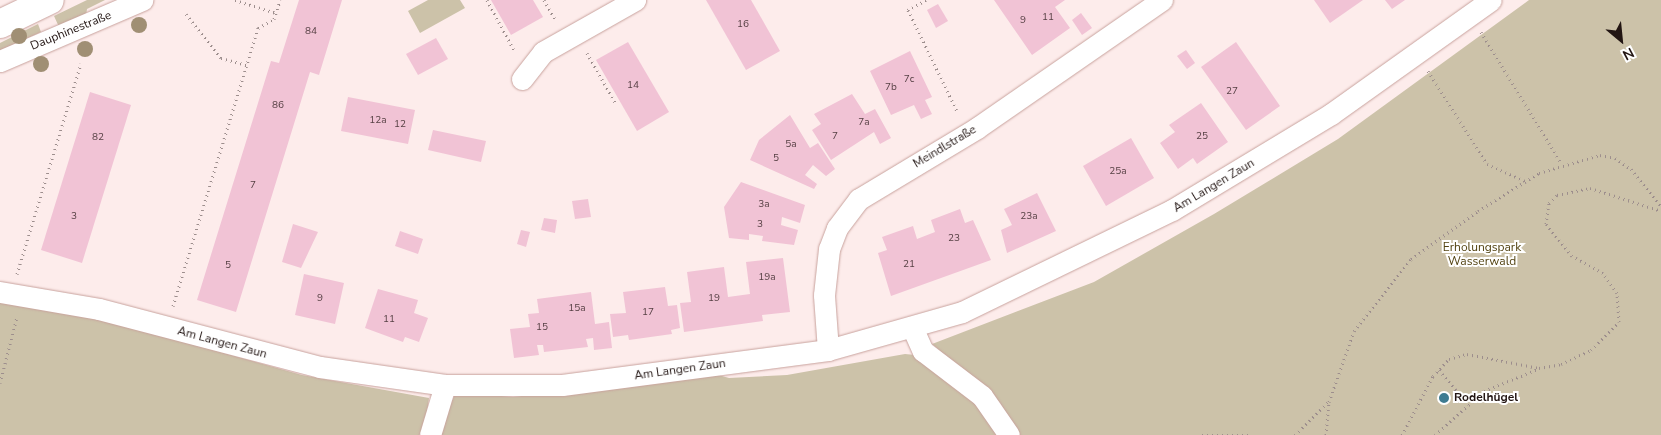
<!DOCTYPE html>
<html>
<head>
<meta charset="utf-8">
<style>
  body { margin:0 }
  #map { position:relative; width:1661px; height:435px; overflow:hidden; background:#fdeceb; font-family:"Nunito Sans",sans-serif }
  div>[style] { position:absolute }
  .green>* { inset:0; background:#ccc2a9 }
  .building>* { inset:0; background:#f1c3d5 }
  .path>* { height:3px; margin-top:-1.5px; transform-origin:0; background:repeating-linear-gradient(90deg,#9d8e8d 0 1px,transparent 0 5px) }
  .roads { filter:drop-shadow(0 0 1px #c8a29d) drop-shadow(0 0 1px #c8a29d) }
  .minor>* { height:21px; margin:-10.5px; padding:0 10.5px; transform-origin:10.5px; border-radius:10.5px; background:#fff }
  .secondary>* { height:28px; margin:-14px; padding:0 14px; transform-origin:14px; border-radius:14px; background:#fff }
  .trees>* { width:16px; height:16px; margin:-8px; border-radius:50%; background:#a08f74 }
  .dots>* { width:14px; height:14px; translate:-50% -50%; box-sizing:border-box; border:2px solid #fff; border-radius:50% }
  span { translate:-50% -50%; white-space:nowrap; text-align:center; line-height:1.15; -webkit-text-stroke:4px #fff; paint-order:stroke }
  .number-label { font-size:10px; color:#564044 }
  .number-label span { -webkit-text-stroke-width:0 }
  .street-label { font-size:12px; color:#221513 }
  .park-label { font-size:12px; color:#534312 }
  .poi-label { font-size:12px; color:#221513; font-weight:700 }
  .left { translate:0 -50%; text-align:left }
  .north { position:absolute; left:1596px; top:15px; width:50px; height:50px; -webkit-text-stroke:4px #fff; paint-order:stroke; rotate:152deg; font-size:14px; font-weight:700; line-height:20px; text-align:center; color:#221513 }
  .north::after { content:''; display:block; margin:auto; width:18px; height:22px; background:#221513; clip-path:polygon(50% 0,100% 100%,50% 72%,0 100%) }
</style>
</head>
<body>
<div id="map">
  <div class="green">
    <div style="clip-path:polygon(87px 0,105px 0,87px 9px,86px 16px,59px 27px,54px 16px)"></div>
    <div style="clip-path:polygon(428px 0,460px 0,465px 8px,420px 33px,408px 11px)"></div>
    <div style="clip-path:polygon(1529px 0,1661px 0,1661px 435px,1020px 435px,1000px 403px,932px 344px,1094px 282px,1214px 214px,1338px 139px)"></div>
    <div style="clip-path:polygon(38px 24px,41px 32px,0 51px,0 43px)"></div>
    <div style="clip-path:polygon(0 300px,99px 318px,302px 375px,429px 398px,425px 428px,422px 435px,0 435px)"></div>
    <div style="clip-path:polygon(905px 354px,915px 355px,956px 381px,1001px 435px,436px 435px,456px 392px,513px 397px,715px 374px,729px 378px,787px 375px)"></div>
  </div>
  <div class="building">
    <div style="clip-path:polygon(299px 0,342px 0,319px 75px,310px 72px,236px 312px,197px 300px,271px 61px,279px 63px)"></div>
    <div style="clip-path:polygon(491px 0,533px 0,543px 17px,511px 35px)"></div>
    <div style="clip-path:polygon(706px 0,751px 0,780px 51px,746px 70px)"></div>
    <div style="clip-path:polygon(994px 0,1065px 0,1055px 7px,1070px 28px,1032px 55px)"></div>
    <div style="clip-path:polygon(1314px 0,1363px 0,1330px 23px)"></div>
    <div style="clip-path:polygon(1385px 0,1405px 0,1392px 9px)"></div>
    <div style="clip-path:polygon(938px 4px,948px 21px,936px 28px,927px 10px)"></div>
    <div style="clip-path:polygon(1081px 13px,1092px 28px,1082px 35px,1072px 20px)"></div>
    <div style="clip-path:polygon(436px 38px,448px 59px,418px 75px,406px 54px)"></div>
    <div style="clip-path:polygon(628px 42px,669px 112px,637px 131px,596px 60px)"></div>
    <div style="clip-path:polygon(1236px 42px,1280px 106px,1246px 130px,1201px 67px)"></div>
    <div style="clip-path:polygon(1186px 50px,1195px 63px,1187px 69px,1177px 56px)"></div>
    <div style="clip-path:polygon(910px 51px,932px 97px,925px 100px,932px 114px,921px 119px,914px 105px,891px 115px,870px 71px)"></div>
    <div style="clip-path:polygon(90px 92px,131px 105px,82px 263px,41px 250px)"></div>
    <div style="clip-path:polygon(852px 94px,865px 114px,875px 109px,891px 138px,880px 144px,874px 132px,831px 160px,812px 130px,821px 124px,814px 114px)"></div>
    <div style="clip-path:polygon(348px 97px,415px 110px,408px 144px,341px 131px)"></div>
    <div style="clip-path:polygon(1201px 103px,1228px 142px,1197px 164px,1193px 158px,1178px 169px,1160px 143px,1175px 132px,1169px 125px)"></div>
    <div style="clip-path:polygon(790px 115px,810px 148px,818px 143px,835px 169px,826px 176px,813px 165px,805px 175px,817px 184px,814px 189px,750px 160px,759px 140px)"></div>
    <div style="clip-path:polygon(433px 130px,486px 141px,481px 162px,428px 150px)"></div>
    <div style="clip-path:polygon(1131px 138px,1154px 178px,1106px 206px,1083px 166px)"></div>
    <div style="clip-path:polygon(741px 182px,805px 205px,800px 223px,782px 217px,781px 225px,798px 230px,794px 245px,762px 241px,763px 236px,749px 234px,749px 240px,729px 238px,724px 207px)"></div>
    <div style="clip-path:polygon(1037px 193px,1056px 231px,1007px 253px,1001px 230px,1012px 225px,1004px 209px)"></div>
    <div style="clip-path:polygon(588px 199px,591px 217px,575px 219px,572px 201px)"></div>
    <div style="clip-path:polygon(960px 209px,965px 223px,973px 220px,991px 260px,891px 296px,878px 253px,887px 250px,882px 237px,913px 226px,917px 239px,935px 232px,931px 220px)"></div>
    <div style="clip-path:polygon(544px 218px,557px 220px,555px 233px,541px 230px)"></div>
    <div style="clip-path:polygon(293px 224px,318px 232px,301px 268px,282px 262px)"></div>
    <div style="clip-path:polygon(521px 230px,530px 232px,526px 247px,517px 244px)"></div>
    <div style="clip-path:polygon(400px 231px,423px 239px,418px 254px,395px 246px)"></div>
    <div style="clip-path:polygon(783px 258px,790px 312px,762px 315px,763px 321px,684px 332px,680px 303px,691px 302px,687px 272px,724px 267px,728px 297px,750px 294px,746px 262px)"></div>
    <div style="clip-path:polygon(304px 274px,344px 283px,335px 324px,295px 315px)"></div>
    <div style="clip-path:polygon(665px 287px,668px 306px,677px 305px,680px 328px,671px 330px,672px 334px,629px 340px,628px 335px,613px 337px,610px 314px,626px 313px,623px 292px)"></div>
    <div style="clip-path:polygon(378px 289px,418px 300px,414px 313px,428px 318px,419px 342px,405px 337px,403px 342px,365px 328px)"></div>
    <div style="clip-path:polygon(591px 292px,595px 324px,609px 322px,612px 348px,594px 350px,593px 338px,586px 339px,588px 347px,544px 352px,543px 345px,537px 345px,539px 355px,514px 358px,510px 329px,530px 327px,528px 314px,539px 313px,537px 299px)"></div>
  </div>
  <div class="path">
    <div style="left:235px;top:0;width:43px;rotate:17.6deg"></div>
    <div style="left:487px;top:0;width:59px;rotate:61.7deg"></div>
    <div style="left:544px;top:0;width:24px;rotate:60deg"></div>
    <div style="left:926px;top:0;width:21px;rotate:151deg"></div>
    <div style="left:908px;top:10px;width:114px;rotate:64.1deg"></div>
    <div style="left:186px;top:14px;width:56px;rotate:51.5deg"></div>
    <div style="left:221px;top:58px;width:27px;rotate:15deg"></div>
    <div style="left:1481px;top:32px;width:153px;rotate:58.6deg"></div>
    <div style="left:587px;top:53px;width:59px;rotate:60.4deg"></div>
    <div style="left:1428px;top:71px;width:110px;rotate:57.6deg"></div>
    <div style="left:1487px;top:164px;width:42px;rotate:24.1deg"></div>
    <div style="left:17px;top:274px;width:220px;rotate:-73.1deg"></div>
    <div style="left:173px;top:306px;width:291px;rotate:-73deg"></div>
    <div style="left:258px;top:28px;width:18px;rotate:-29deg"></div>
    <div style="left:274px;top:19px;width:20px;rotate:-72deg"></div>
    <div style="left:1439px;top:370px;width:45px;rotate:49.5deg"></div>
    <div style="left:0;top:383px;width:68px;rotate:-75.6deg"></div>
    <div style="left:1202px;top:435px;width:46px"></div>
    <div style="left:1295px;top:435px;width:47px;rotate:-45deg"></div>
    <div style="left:1326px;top:435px;width:33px;rotate:-85deg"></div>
    <div style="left:1329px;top:402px;width:75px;rotate:-70.6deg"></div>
    <div style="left:1354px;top:331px;width:92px;rotate:-51.6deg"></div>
    <div style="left:1411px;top:259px;width:82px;rotate:-35.6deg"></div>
    <div style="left:1478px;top:211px;width:72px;rotate:-31.9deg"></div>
    <div style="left:1539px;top:173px;width:64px;rotate:-16.4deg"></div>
    <div style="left:1600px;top:155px;width:15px;rotate:11deg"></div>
    <div style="left:1615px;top:158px;width:19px;rotate:35deg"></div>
    <div style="left:1631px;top:169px;width:48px;rotate:51deg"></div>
    <div style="left:1402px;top:435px;width:67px;rotate:-62.3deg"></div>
    <div style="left:1433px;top:376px;width:23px;rotate:-47deg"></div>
    <div style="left:1449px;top:359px;width:19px;rotate:-16deg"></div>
    <div style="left:1467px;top:354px;width:73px;rotate:11deg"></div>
    <div style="left:1539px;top:368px;width:22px;rotate:-10deg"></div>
    <div style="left:1561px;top:364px;width:33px;rotate:-25deg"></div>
    <div style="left:1591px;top:350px;width:40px;rotate:-45deg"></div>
    <div style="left:1619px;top:322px;width:29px;rotate:-94deg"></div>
    <div style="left:1617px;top:293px;width:24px;rotate:-125deg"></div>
    <div style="left:1603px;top:273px;width:35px;rotate:-151deg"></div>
    <div style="left:1572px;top:256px;width:41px;rotate:-129.1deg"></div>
    <div style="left:1546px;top:224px;width:21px;rotate:-82deg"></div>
    <div style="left:1549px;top:203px;width:11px;rotate:-45deg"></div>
    <div style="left:1557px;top:195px;width:34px;rotate:-12deg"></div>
    <div style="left:1590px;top:188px;width:75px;rotate:17.9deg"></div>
    <div style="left:1435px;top:435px;width:66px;rotate:-41.9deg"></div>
    <div style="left:1484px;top:391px;width:58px;rotate:-22.2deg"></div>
  </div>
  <div class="roads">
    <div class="minor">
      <div style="left:0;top:61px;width:155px;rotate:-23.2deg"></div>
      <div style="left:522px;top:79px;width:34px;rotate:-52deg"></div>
      <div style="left:543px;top:52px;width:106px;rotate:-29.5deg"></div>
      <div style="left:0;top:292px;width:100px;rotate:9.7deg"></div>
      <div style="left:99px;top:309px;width:228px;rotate:14.7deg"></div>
      <div style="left:320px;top:367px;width:126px;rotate:8.2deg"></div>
      <div style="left:445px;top:385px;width:117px"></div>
      <div style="left:562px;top:385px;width:268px;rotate:-7.5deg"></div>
      <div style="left:828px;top:350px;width:139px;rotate:-15.8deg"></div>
      <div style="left:962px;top:312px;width:233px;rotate:-25.9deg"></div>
      <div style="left:1172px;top:210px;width:186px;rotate:-31.1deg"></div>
      <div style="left:1331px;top:114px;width:196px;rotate:-35.5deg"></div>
      <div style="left:913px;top:329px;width:24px;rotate:66deg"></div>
      <div style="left:923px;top:351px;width:74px;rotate:37.3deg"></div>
      <div style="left:982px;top:396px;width:47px;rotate:55.3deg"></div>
      <div style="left:828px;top:350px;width:55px;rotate:-94.2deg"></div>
      <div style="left:824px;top:295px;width:46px;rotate:-83.8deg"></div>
      <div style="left:829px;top:249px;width:22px;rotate:-69deg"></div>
      <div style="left:837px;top:228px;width:36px;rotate:-53deg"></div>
      <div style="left:859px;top:199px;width:138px;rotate:-31deg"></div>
      <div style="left:977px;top:128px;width:225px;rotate:-34.7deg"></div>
      <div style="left:430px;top:435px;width:52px;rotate:-73.3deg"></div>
    </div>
    <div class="secondary">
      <div style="left:0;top:24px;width:55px;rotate:-25.6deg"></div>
    </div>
  </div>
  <div class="trees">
    <div style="left:139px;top:25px"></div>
    <div style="left:19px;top:36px"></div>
    <div style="left:85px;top:49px"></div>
    <div style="left:41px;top:64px"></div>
  </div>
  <div class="dots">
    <div style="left:1444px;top:398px;background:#3e7b91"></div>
  </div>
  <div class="number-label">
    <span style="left:1048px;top:18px">11</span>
    <span style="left:1023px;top:21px">9</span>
    <span style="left:743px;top:25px">16</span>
    <span style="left:311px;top:32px">84</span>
    <span style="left:909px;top:80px">7c</span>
    <span style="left:633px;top:86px">14</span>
    <span style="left:891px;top:88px">7b</span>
    <span style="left:1232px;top:92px">27</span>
    <span style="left:278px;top:106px">86</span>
    <span style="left:378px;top:121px">12a</span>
    <span style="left:864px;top:123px">7a</span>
    <span style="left:400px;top:125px">12</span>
    <span style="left:835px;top:137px">7</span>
    <span style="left:1202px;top:137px">25</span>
    <span style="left:98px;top:138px">82</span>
    <span style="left:791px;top:145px">5a</span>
    <span style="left:776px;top:159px">5</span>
    <span style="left:1118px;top:172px">25a</span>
    <span style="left:253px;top:186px">7</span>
    <span style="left:764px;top:205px">3a</span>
    <span style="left:74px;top:217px">3</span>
    <span style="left:1029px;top:217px">23a</span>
    <span style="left:760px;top:225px">3</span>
    <span style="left:954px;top:239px">23</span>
    <span style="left:909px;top:265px">21</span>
    <span style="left:228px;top:266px">5</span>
    <span style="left:767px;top:278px">19a</span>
    <span style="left:320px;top:299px">9</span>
    <span style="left:714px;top:299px">19</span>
    <span style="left:577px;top:309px">15a</span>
    <span style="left:648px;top:313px">17</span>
    <span style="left:389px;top:320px">11</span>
    <span style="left:542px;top:328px">15</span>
  </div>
  <div class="street-label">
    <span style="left:71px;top:31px;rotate:-22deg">Dauphinestraße</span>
    <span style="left:945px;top:147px;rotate:-31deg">Meindlstraße</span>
    <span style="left:1214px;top:186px;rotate:-31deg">Am Langen Zaun</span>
    <span style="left:222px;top:343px;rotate:15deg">Am Langen Zaun</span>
    <span style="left:680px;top:370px;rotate:-8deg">Am Langen Zaun</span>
  </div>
  <div class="park-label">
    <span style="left:1482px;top:255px">Erholungspark<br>Wasserwald</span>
  </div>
  <div class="poi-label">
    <span class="left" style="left:1454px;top:398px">Rodelhügel</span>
  </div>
  <div class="north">N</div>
</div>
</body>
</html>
